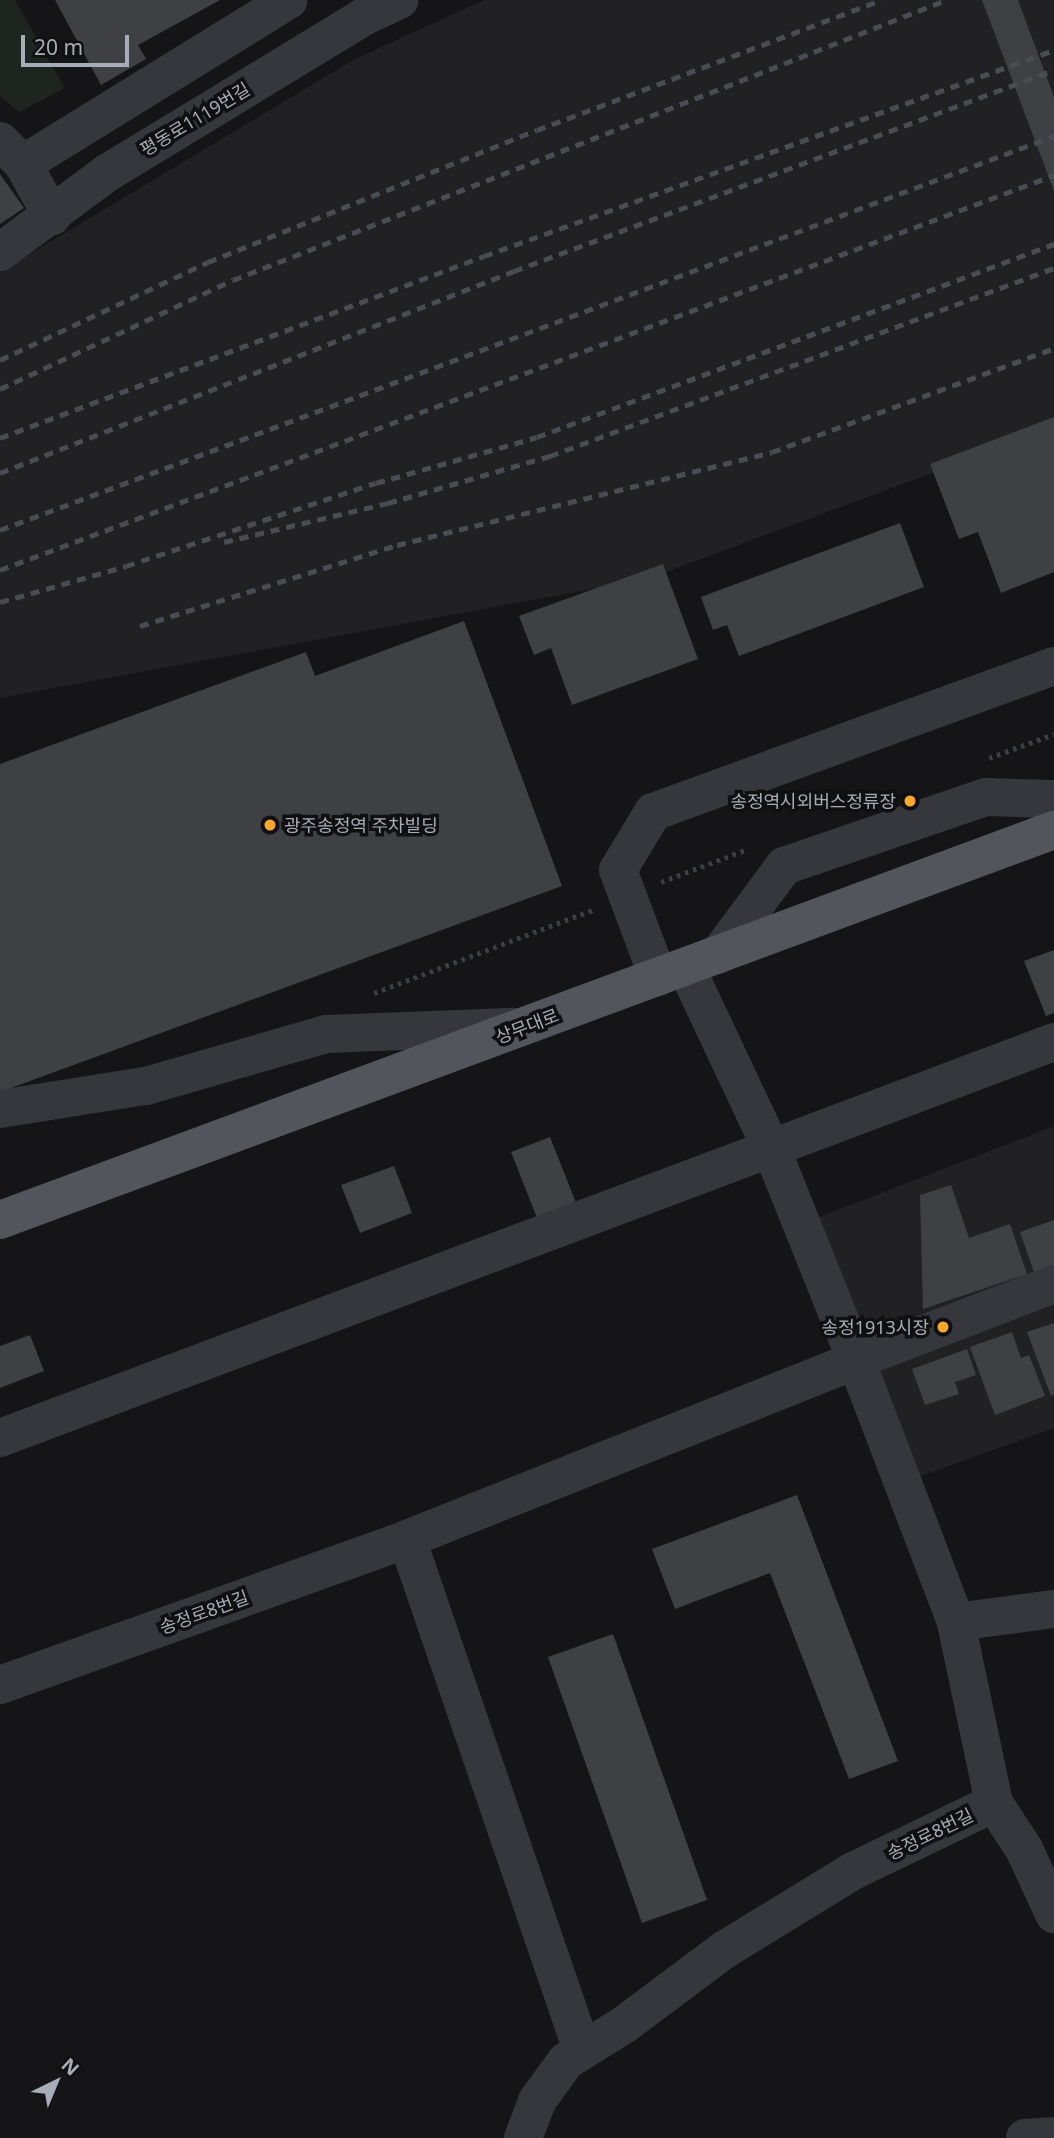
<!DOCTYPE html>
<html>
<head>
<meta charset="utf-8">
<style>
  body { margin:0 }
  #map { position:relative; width:1054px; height:2138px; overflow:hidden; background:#151517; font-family:"Noto Sans","Noto Sans KR",sans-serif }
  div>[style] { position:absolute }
  .built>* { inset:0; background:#212124 }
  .green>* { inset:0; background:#1d251e }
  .building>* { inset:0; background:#3f4044 }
  .path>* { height:4.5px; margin-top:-2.25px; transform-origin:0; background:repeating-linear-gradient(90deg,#3c3f43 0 3.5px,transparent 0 8.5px) }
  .minor>* { height:38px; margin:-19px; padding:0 19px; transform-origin:19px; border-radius:19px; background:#36373c }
  .major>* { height:38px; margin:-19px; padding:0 19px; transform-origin:19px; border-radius:19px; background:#52555c }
  .rail>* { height:5px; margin-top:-2.5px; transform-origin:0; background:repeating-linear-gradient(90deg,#494c52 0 9px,transparent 0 16px) }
  .dots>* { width:19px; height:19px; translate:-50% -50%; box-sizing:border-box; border:4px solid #101012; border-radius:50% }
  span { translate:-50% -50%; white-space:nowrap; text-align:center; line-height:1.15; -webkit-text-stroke:7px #101012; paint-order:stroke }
  .street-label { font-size:18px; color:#a6adb8 }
  .poi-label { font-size:18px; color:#a6adb8 }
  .right { translate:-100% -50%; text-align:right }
  .left { translate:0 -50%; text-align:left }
  .north { position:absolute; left:21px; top:2047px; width:70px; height:70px; -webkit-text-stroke:5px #101012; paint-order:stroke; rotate:43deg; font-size:19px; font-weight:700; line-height:28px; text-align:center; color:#a6adb8 }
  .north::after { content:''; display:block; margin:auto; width:24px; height:32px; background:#a6adb8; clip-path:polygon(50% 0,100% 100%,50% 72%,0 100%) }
  .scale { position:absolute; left:21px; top:35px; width:108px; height:32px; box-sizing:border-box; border:4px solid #a6adb8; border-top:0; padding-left:9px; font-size:21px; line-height:24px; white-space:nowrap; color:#a6adb8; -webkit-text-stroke:5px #101012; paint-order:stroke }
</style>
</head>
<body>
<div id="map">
  <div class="built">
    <div style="clip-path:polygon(484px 0,1054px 0,1054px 428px,647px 579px,0 698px,0 272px,353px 60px)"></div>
    <div style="clip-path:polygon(1054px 1126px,1054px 1428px,891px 1487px,796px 1226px)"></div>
  </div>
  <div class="green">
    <div style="clip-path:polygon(0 0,15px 0,65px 88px,19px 112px,0 96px)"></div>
  </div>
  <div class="building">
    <div style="clip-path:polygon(55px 0,220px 0,138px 45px,146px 59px,101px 85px)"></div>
    <div style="clip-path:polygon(982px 0,1018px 0,1054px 97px,1054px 191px)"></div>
    <div style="clip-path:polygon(0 174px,24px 208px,0 224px)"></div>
    <div style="clip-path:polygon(1054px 417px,1054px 572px,1001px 593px,978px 532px,959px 539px,930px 464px)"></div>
    <div style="clip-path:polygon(900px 523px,924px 587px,739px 656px,727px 625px,713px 630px,701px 597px)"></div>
    <div style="clip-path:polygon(663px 564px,698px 659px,572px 705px,551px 648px,534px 655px,519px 616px)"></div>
    <div style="clip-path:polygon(464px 621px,562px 886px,0 1092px,0 764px,306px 652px,315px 676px)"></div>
    <div style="clip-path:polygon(1054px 950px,1054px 1013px,1046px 1016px,1024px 961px)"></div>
    <div style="clip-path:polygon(550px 1137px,578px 1208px,539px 1223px,511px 1152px)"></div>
    <div style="clip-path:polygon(394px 1166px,412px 1213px,360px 1233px,341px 1185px)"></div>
    <div style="clip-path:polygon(951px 1185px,969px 1238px,1010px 1224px,1027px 1274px,923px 1309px,920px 1195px)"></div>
    <div style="clip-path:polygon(1054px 1220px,1054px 1265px,1034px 1272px,1020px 1232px)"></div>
    <div style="clip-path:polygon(1054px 1323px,1054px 1394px,1051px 1396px,1027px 1332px)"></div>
    <div style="clip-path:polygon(1012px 1332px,1021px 1358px,1029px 1355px,1045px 1396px,995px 1415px,970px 1347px)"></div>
    <div style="clip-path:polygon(30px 1335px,44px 1371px,0 1388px,0 1346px)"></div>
    <div style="clip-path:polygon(967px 1349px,976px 1375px,955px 1382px,959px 1394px,925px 1405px,912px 1369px)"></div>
    <div style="clip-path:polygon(797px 1495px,898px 1761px,849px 1779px,770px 1573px,675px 1609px,652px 1549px)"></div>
    <div style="clip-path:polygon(613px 1634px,707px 1900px,642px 1923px,548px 1657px)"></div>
  </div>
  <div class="path">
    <div style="left:1004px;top:0;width:145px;rotate:69.8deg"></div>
    <div style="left:989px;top:758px;width:69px;rotate:-20.3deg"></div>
    <div style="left:661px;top:882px;width:93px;rotate:-20.8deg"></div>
    <div style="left:374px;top:993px;width:236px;rotate:-20.8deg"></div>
  </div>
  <div class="minor">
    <div style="left:0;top:141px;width:33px;rotate:45deg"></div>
    <div style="left:23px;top:164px;width:60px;rotate:60.9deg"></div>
    <div style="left:23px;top:164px;width:312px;rotate:-31.7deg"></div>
    <div style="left:0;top:252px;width:133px;rotate:-36.4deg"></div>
    <div style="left:107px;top:173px;width:302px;rotate:-31.3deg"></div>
    <div style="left:365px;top:16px;width:38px;rotate:-25deg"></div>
    <div style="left:718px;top:955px;width:111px;rotate:-53.4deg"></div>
    <div style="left:784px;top:866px;width:213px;rotate:-18.9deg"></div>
    <div style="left:986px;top:797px;width:68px;rotate:1.7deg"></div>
    <div style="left:658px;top:977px;width:114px;rotate:-110.5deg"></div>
    <div style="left:618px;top:870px;width:68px;rotate:-58.9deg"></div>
    <div style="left:653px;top:812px;width:427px;rotate:-20deg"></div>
    <div style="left:0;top:1109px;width:148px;rotate:-9deg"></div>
    <div style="left:146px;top:1086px;width:187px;rotate:-16.1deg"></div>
    <div style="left:326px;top:1034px;width:186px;rotate:-2.2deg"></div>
    <div style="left:0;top:1438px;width:1126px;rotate:-20.59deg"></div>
    <div style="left:407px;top:1539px;width:540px;rotate:71.1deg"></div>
    <div style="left:956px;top:1622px;width:99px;rotate:-7.6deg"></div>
    <div style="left:0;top:1685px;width:432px;rotate:-19.7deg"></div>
    <div style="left:407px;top:1539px;width:483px;rotate:-21.7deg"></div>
    <div style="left:856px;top:1360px;width:226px;rotate:-111.8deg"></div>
    <div style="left:772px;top:1150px;width:202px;rotate:-115.2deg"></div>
    <div style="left:994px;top:1803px;width:55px;rotate:56.9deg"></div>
    <div style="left:1024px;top:1849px;width:72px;rotate:65.2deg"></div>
    <div style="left:523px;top:2138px;width:40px;rotate:-69deg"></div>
    <div style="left:537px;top:2101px;width:49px;rotate:-54.1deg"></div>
    <div style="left:566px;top:2061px;width:70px;rotate:-32.1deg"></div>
    <div style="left:625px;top:2024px;width:124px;rotate:-36.8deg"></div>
    <div style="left:724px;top:1950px;width:151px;rotate:-31.5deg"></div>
    <div style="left:853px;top:1871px;width:157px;rotate:-25.7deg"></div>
    <div style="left:994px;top:1803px;width:185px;rotate:-101.9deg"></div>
    <div style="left:956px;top:1622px;width:280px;rotate:-110.9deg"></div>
    <div style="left:856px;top:1360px;width:212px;rotate:-21deg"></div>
    <div style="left:1025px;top:2138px;width:29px;rotate:-4deg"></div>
  </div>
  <div class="major">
    <div style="left:0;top:1220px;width:1124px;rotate:-20.31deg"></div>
  </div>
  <div class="rail">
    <div style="left:0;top:360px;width:230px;rotate:-25.2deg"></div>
    <div style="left:208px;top:262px;width:354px;rotate:-21.9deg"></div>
    <div style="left:537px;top:130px;width:368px;rotate:-20.7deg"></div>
    <div style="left:0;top:389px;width:257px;rotate:-25.1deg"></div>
    <div style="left:233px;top:280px;width:766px;rotate:-21.44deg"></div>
    <div style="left:0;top:438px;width:517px;rotate:-20.61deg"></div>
    <div style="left:484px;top:256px;width:606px;rotate:-19.87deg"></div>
    <div style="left:0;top:473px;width:552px;rotate:-21.45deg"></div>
    <div style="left:514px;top:271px;width:576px;rotate:-20.42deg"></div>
    <div style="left:0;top:530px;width:1125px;rotate:-20.5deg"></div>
    <div style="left:224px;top:542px;width:169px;rotate:-13.4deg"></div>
    <div style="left:388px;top:503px;width:169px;rotate:-16.2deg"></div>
    <div style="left:550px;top:456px;width:538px;rotate:-20.46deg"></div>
    <div style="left:0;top:570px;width:1126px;rotate:-20.54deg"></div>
    <div style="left:0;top:602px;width:131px;rotate:-15.9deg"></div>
    <div style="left:126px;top:566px;width:263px;rotate:-18.4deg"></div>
    <div style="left:376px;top:483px;width:167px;rotate:-15.9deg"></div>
    <div style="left:537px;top:437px;width:552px;rotate:-20.47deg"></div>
    <div style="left:140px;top:626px;width:269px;rotate:-17.5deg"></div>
    <div style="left:397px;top:545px;width:386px;rotate:-13.9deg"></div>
    <div style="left:772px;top:452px;width:301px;rotate:-20.2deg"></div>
  </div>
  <div class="dots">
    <div style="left:910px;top:801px;background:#faa72a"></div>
    <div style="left:270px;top:825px;background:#faa72a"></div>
    <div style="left:943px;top:1327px;background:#faa72a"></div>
  </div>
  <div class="street-label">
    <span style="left:195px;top:119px;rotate:-31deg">평동로1119번길</span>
    <span style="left:527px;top:1026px;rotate:-21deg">상무대로</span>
    <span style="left:204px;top:1612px;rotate:-20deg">송정로8번길</span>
    <span style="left:930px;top:1834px;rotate:-26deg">송정로8번길</span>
  </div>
  <div class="poi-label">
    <span class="right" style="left:896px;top:801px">송정역시외버스정류장</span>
    <span class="left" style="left:284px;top:825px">광주송정역 주차빌딩</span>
    <span class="right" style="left:929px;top:1327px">송정1913시장</span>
  </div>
  <div class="north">N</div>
  <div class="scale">20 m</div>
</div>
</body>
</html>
